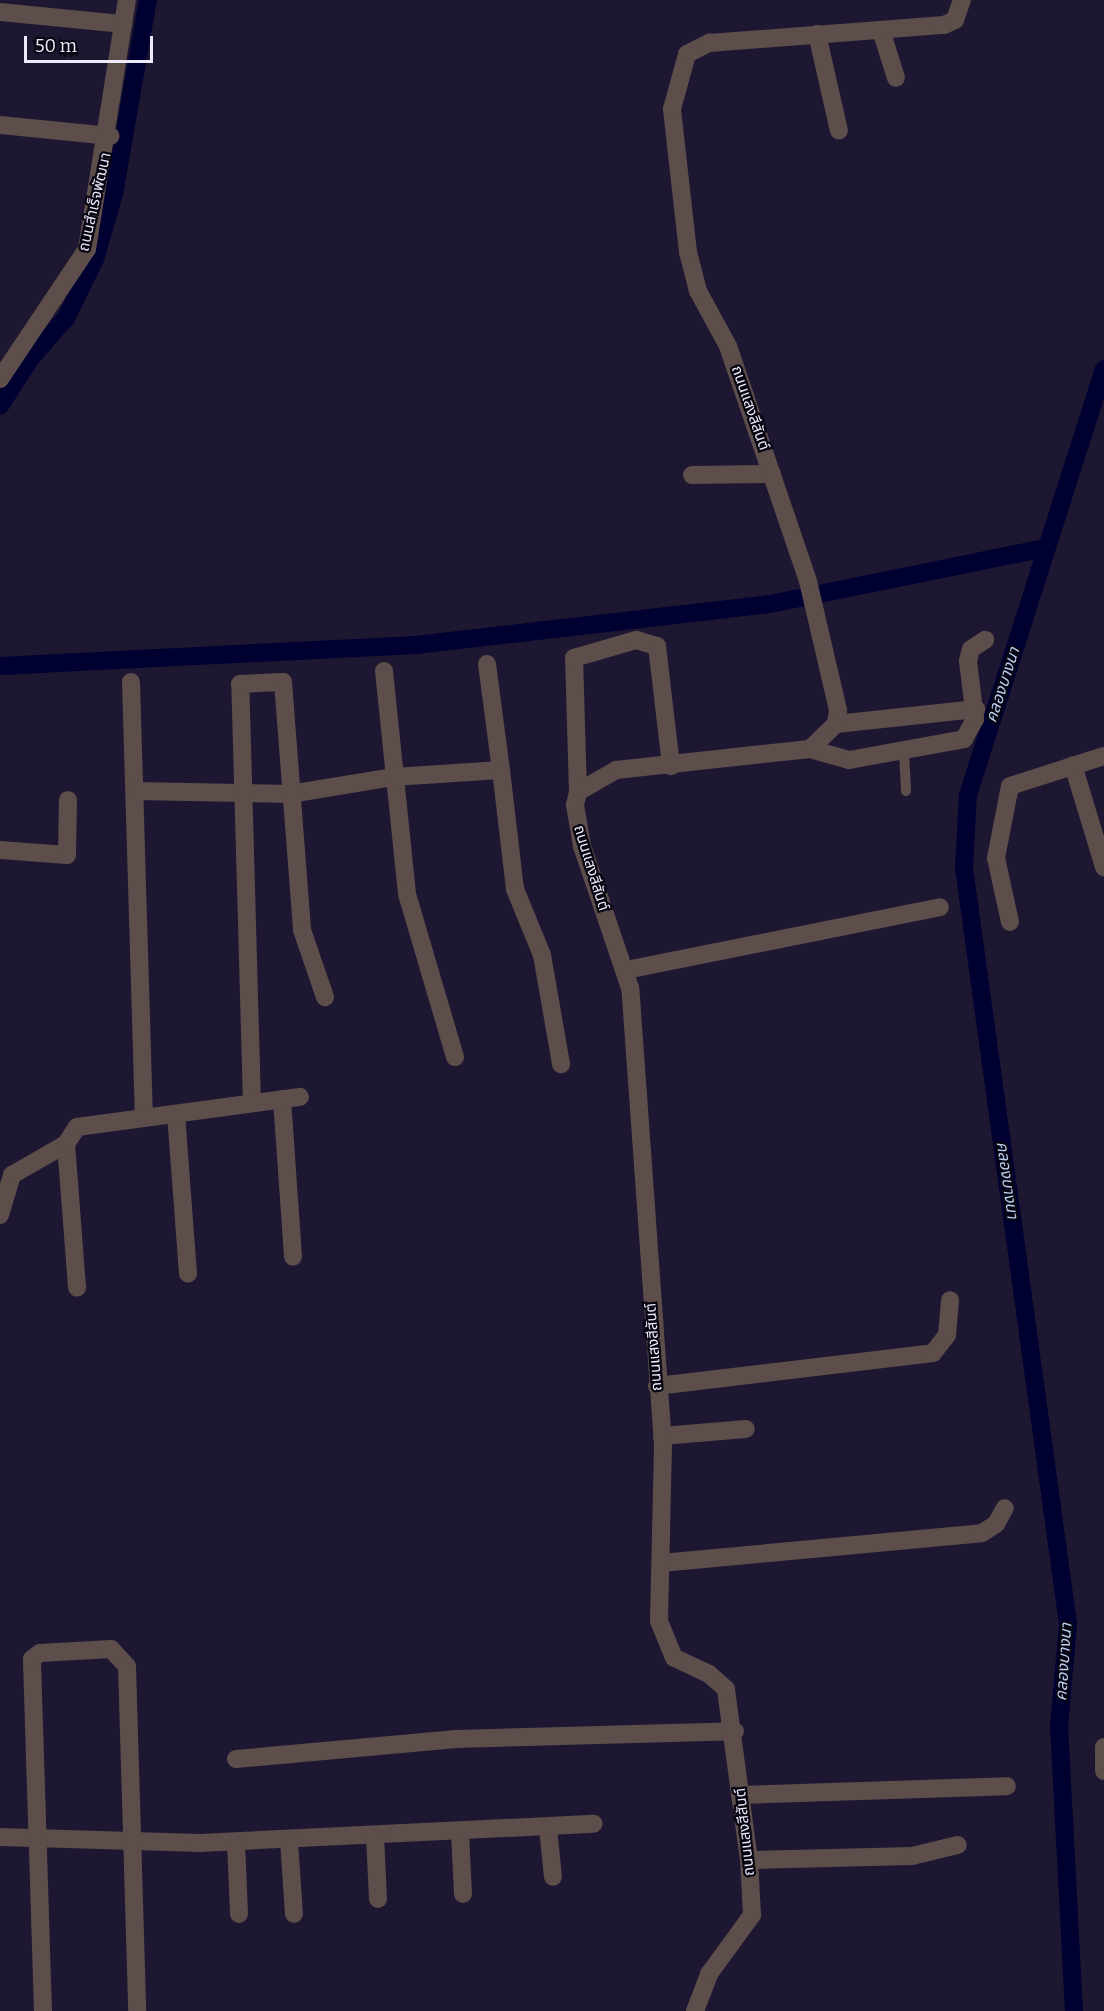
<!DOCTYPE html>
<html>
<head>
<meta charset="utf-8">
<style>
  body { margin:0 }
  #map { position:relative; width:1104px; height:2011px; overflow:hidden; background:#1d1731; font-family:Bitter,"Noto Sans Thai",serif }
  div>[style] { position:absolute }
  .canal>* { height:18px; margin:-9px; padding:0 9px; transform-origin:9px; border-radius:9px; background:#000031 }
  .service>* { height:10px; margin:-5px; padding:0 5px; transform-origin:5px; border-radius:5px; background:#5d4d4b }
  .minor>* { height:18px; margin:-9px; padding:0 9px; transform-origin:9px; border-radius:9px; background:#5d4d4b }
  .tertiary>* { height:18px; margin:-9px; padding:0 9px; transform-origin:9px; border-radius:9px; background:#5d4d4b }
  span { translate:-50% -50%; white-space:nowrap; text-align:center; line-height:1.15; -webkit-text-stroke:4.5px #070510; paint-order:stroke }
  .street-label { font-size:15px; color:#ece9fb }
  .water-label { font-size:16px; color:#b8cdf0; font-style:italic }
  .scale { position:absolute; left:24px; top:36px; width:129px; height:27px; box-sizing:border-box; border:3px solid #ece9fb; border-top:0; padding-left:8px; font-size:18px; line-height:21px; white-space:nowrap; color:#ece9fb; -webkit-text-stroke:4px #070510; paint-order:stroke }
</style>
</head>
<body>
<div id="map">
  <div class="canal">
    <div style="left:0;top:406px;width:56px;rotate:-57.4deg"></div>
    <div style="left:30px;top:359px;width:55px;rotate:-48.7deg"></div>
    <div style="left:66px;top:318px;width:66px;rotate:-63.8deg"></div>
    <div style="left:95px;top:259px;width:68px;rotate:-73.7deg"></div>
    <div style="left:114px;top:194px;width:197px;rotate:-80.1deg"></div>
    <div style="left:0;top:666px;width:417px;rotate:-2.9deg"></div>
    <div style="left:416px;top:645px;width:356px;rotate:-6.6deg"></div>
    <div style="left:770px;top:604px;width:281px;rotate:-11.5deg"></div>
    <div style="left:1074px;top:2011px;width:284px;rotate:-93deg"></div>
    <div style="left:1059px;top:1727px;width:103px;rotate:-85deg"></div>
    <div style="left:1068px;top:1624px;width:763px;rotate:-97.83deg"></div>
    <div style="left:964px;top:868px;width:73px;rotate:-86.9deg"></div>
    <div style="left:968px;top:795px;width:447px;rotate:-72.3deg"></div>
  </div>
  <div class="service">
    <div style="left:904px;top:752px;width:39px;rotate:87deg"></div>
  </div>
  <div class="minor">
    <div style="left:0;top:12px;width:124px;rotate:5.6deg"></div>
    <div style="left:881px;top:30px;width:50px;rotate:72.6deg"></div>
    <div style="left:817px;top:34px;width:99px;rotate:77.2deg"></div>
    <div style="left:0;top:125px;width:111px;rotate:5.7deg"></div>
    <div style="left:692px;top:475px;width:80px;rotate:-0.7deg"></div>
    <div style="left:487px;top:664px;width:107px;rotate:82.5deg"></div>
    <div style="left:384px;top:671px;width:224px;rotate:84.1deg"></div>
    <div style="left:407px;top:894px;width:170px;rotate:73.6deg"></div>
    <div style="left:131px;top:682px;width:436px;rotate:88.3deg"></div>
    <div style="left:836px;top:724px;width:141px;rotate:-6.1deg"></div>
    <div style="left:810px;top:749px;width:41px;rotate:15.8deg"></div>
    <div style="left:849px;top:760px;width:117px;rotate:-10.3deg"></div>
    <div style="left:964px;top:739px;width:23px;rotate:-61deg"></div>
    <div style="left:975px;top:719px;width:58px;rotate:-96.9deg"></div>
    <div style="left:968px;top:661px;width:12px;rotate:-76deg"></div>
    <div style="left:971px;top:649px;width:17px;rotate:-33deg"></div>
    <div style="left:1073px;top:765px;width:107px;rotate:73.1deg"></div>
    <div style="left:135px;top:791px;width:155px;rotate:1.1deg"></div>
    <div style="left:290px;top:794px;width:104px;rotate:-9.4deg"></div>
    <div style="left:393px;top:777px;width:108px;rotate:-3.7deg"></div>
    <div style="left:501px;top:770px;width:120px;rotate:83.3deg"></div>
    <div style="left:515px;top:889px;width:71px;rotate:67.8deg"></div>
    <div style="left:542px;top:955px;width:111px;rotate:80.1deg"></div>
    <div style="left:578px;top:792px;width:134px;rotate:-91.7deg"></div>
    <div style="left:574px;top:658px;width:65px;rotate:-16.2deg"></div>
    <div style="left:636px;top:640px;width:22px;rotate:16deg"></div>
    <div style="left:657px;top:646px;width:121px;rotate:83.3deg"></div>
    <div style="left:0;top:850px;width:67px;rotate:4.3deg"></div>
    <div style="left:67px;top:855px;width:55px;rotate:-89deg"></div>
    <div style="left:1010px;top:922px;width:66px;rotate:-102.3deg"></div>
    <div style="left:996px;top:858px;width:73px;rotate:-79deg"></div>
    <div style="left:1010px;top:786px;width:99px;rotate:-17.7deg"></div>
    <div style="left:626px;top:970px;width:320px;rotate:-11.3deg"></div>
    <div style="left:282px;top:1099px;width:158px;rotate:86deg"></div>
    <div style="left:252px;top:1103px;width:419px;rotate:-91.6deg"></div>
    <div style="left:240px;top:684px;width:43px;rotate:-2.7deg"></div>
    <div style="left:283px;top:682px;width:249px;rotate:85.6deg"></div>
    <div style="left:302px;top:930px;width:71px;rotate:71.1deg"></div>
    <div style="left:176px;top:1114px;width:160px;rotate:85.7deg"></div>
    <div style="left:66px;top:1144px;width:144px;rotate:85.6deg"></div>
    <div style="left:0;top:1215px;width:42px;rotate:-73.3deg"></div>
    <div style="left:12px;top:1175px;width:62px;rotate:-29.9deg"></div>
    <div style="left:66px;top:1144px;width:20px;rotate:-57deg"></div>
    <div style="left:77px;top:1127px;width:225px;rotate:-7.7deg"></div>
    <div style="left:657px;top:1386px;width:278px;rotate:-6.8deg"></div>
    <div style="left:933px;top:1353px;width:23px;rotate:-52deg"></div>
    <div style="left:947px;top:1335px;width:35px;rotate:-85deg"></div>
    <div style="left:662px;top:1436px;width:84px;rotate:-4.8deg"></div>
    <div style="left:661px;top:1563px;width:322px;rotate:-5.3deg"></div>
    <div style="left:982px;top:1533px;width:17px;rotate:-33deg"></div>
    <div style="left:996px;top:1524px;width:18px;rotate:-61deg"></div>
    <div style="left:1104px;top:1747px;width:24px;rotate:90deg"></div>
    <div style="left:236px;top:1759px;width:221px;rotate:-5.2deg"></div>
    <div style="left:456px;top:1739px;width:279px;rotate:-1.6deg"></div>
    <div style="left:740px;top:1795px;width:267px;rotate:-1.9deg"></div>
    <div style="left:548px;top:1828px;width:49px;rotate:84.2deg"></div>
    <div style="left:460px;top:1833px;width:61px;rotate:87.2deg"></div>
    <div style="left:0;top:1837px;width:200px;rotate:1.7deg"></div>
    <div style="left:200px;top:1843px;width:394px;rotate:-2.8deg"></div>
    <div style="left:375px;top:1837px;width:62px;rotate:87.2deg"></div>
    <div style="left:289px;top:1841px;width:73px;rotate:86.1deg"></div>
    <div style="left:236px;top:1842px;width:72px;rotate:87.6deg"></div>
    <div style="left:749px;top:1860px;width:163px;rotate:-1.4deg"></div>
    <div style="left:912px;top:1856px;width:47px;rotate:-13.4deg"></div>
    <div style="left:43px;top:2011px;width:352px;rotate:-91.8deg"></div>
    <div style="left:32px;top:1659px;width:10px;rotate:-37deg"></div>
    <div style="left:40px;top:1653px;width:71px;rotate:-3.2deg"></div>
    <div style="left:111px;top:1649px;width:23px;rotate:47deg"></div>
    <div style="left:127px;top:1666px;width:345px;rotate:88.3deg"></div>
    <div style="left:695px;top:2011px;width:40px;rotate:-69deg"></div>
    <div style="left:709px;top:1974px;width:73px;rotate:-53.9deg"></div>
    <div style="left:752px;top:1915px;width:55px;rotate:-93.1deg"></div>
    <div style="left:749px;top:1860px;width:173px;rotate:-97.7deg"></div>
    <div style="left:726px;top:1689px;width:23px;rotate:-139deg"></div>
    <div style="left:709px;top:1674px;width:38px;rotate:-155deg"></div>
    <div style="left:674px;top:1658px;width:40px;rotate:-112deg"></div>
    <div style="left:659px;top:1621px;width:177px;rotate:-88.7deg"></div>
    <div style="left:663px;top:1444px;width:457px;rotate:-94.1deg"></div>
    <div style="left:630px;top:988px;width:150px;rotate:-108.7deg"></div>
    <div style="left:582px;top:846px;width:42px;rotate:-99.7deg"></div>
    <div style="left:575px;top:805px;width:13px;rotate:-77deg"></div>
    <div style="left:578px;top:792px;width:44px;rotate:-30.1deg"></div>
    <div style="left:616px;top:770px;width:195px;rotate:-6.2deg"></div>
    <div style="left:810px;top:749px;width:36px;rotate:-44deg"></div>
    <div style="left:836px;top:724px;width:14px;rotate:-82deg"></div>
    <div style="left:838px;top:710px;width:132px;rotate:-103.1deg"></div>
    <div style="left:808px;top:581px;width:248px;rotate:-108.8deg"></div>
    <div style="left:728px;top:346px;width:63px;rotate:-118.6deg"></div>
    <div style="left:698px;top:291px;width:40px;rotate:-104.4deg"></div>
    <div style="left:688px;top:252px;width:144px;rotate:-96.4deg"></div>
    <div style="left:672px;top:109px;width:57px;rotate:-74.7deg"></div>
    <div style="left:687px;top:54px;width:25px;rotate:-27deg"></div>
    <div style="left:709px;top:43px;width:236px;rotate:-4.4deg"></div>
    <div style="left:944px;top:25px;width:12px;rotate:-24deg"></div>
    <div style="left:955px;top:20px;width:21px;rotate:-71deg"></div>
  </div>
  <div class="tertiary">
    <div style="left:0;top:379px;width:156px;rotate:-56.2deg"></div>
    <div style="left:87px;top:249px;width:252px;rotate:-80.9deg"></div>
  </div>
  <div class="street-label">
    <span style="left:95px;top:202px;rotate:-77deg">ถนนสำเร็จพัฒนา</span>
    <span style="left:750px;top:408px;rotate:71deg">ถนนแสงสีสันต์</span>
    <span style="left:591px;top:868px;rotate:73deg">ถนนแสงสีสันต์</span>
    <span style="left:654px;top:1347px;rotate:-94deg">ถนนแสงสีสันต์</span>
    <span style="left:745px;top:1832px;rotate:-96deg">ถนนแสงสีสันต์</span>
  </div>
  <div class="water-label">
    <span style="left:1003px;top:685px;rotate:-72deg">คลองบางนา</span>
    <span style="left:1007px;top:1180px;rotate:82deg">คลองบางนา</span>
    <span style="left:1064px;top:1662px;rotate:-86deg">คลองบางนา</span>
  </div>
  <div class="scale">50 m</div>
</div>
</body>
</html>
